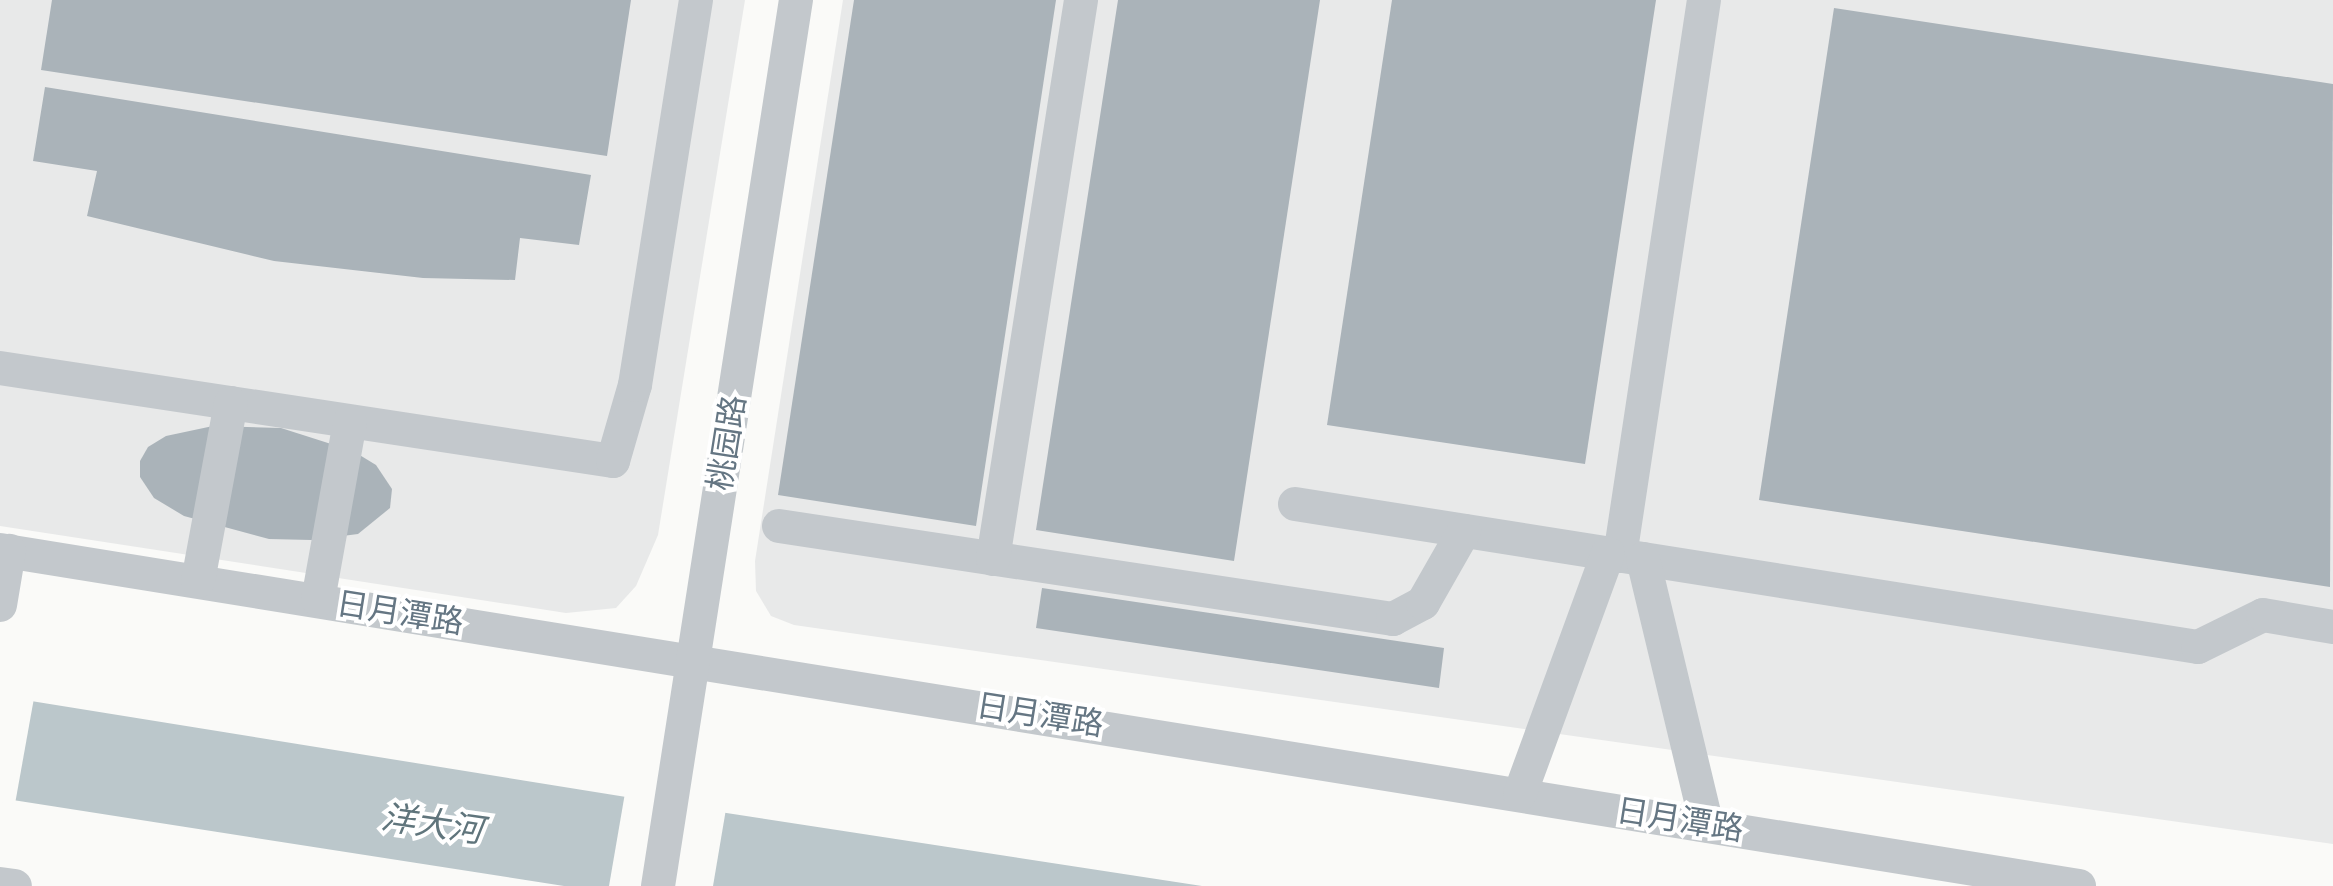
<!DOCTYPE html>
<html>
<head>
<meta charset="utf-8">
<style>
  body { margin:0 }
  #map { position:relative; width:2333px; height:886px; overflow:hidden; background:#fafaf8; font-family:Jost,"Noto Sans SC",sans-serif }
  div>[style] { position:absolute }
  .built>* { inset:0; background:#e8e9e9 }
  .water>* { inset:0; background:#bbc7cb }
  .pier>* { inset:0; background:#fafaf8 }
  .building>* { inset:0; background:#aab3b9 }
  .minor>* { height:34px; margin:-17px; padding:0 17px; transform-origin:17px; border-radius:17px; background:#c3c8cc }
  span { translate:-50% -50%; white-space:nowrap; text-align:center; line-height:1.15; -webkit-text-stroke:8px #fff; paint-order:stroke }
  .street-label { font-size:32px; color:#657683 }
  .water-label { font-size:34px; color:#60757c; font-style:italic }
</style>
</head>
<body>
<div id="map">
  <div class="built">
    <div style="clip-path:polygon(0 0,745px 0,658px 535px,636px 586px,616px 608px,566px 613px,0 526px)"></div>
    <div style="clip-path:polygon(843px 0,2333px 0,2333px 844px,794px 625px,771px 616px,756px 591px,755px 561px)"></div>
  </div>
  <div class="water">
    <div style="clip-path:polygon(0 696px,707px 810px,1202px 886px,564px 886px,0 798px)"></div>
  </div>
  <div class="pier">
    <div style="clip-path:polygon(0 692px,34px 698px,15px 804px,0 802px)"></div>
    <div style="clip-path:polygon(625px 793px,726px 809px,713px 886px,609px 886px)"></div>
  </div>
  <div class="building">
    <div style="clip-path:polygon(52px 0,631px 0,607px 156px,41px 70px)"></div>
    <div style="clip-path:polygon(854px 0,1056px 0,976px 526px,778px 495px)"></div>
    <div style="clip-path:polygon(1118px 0,1320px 0,1234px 561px,1036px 530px)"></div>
    <div style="clip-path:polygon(1392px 0,1656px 0,1585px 464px,1327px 425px)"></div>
    <div style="clip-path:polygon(1834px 8px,2333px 84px,2330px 587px,1759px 500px)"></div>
    <div style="clip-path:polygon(45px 87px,591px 175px,579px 245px,520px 238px,515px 280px,423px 278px,274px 261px,87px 216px,97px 171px,33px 161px)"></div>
    <div style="clip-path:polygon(213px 426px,281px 428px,353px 451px,376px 465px,392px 489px,390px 508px,358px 534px,311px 540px,269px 539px,184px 516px,154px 498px,140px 477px,140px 461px,148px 447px,166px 436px)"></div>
    <div style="clip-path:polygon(1042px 588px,1444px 648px,1439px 688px,1036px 628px)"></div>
  </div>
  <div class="minor">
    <div style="left:0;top:368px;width:620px;rotate:8.63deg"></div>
    <div style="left:613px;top:461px;width:79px;rotate:-73.9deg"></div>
    <div style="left:635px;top:385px;width:390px;rotate:-81deg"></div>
    <div style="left:1295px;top:504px;width:914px;rotate:9deg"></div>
    <div style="left:2198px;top:647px;width:72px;rotate:-26.2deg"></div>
    <div style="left:2263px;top:615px;width:71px;rotate:9.7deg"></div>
    <div style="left:779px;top:526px;width:621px;rotate:8.61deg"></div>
    <div style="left:1393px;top:619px;width:34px;rotate:-28deg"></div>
    <div style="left:1423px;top:603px;width:83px;rotate:-60.3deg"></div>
    <div style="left:0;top:550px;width:2106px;rotate:9.18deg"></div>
    <div style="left:1620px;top:556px;width:562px;rotate:-81.41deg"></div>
    <div style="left:993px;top:559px;width:566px;rotate:-81.05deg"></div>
    <div style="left:1643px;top:559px;width:274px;rotate:76.5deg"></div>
    <div style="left:198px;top:581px;width:181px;rotate:-79.5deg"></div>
    <div style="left:318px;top:600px;width:181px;rotate:-79.8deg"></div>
    <div style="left:0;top:605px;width:55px;rotate:-80.5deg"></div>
    <div style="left:1520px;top:794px;width:256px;rotate:-69.9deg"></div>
    <div style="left:0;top:884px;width:15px;rotate:8deg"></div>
    <div style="left:658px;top:886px;width:897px;rotate:-81.15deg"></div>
  </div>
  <div class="street-label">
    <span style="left:727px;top:443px;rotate:-81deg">桃园路</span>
    <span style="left:400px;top:613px;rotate:9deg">日月潭路</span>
    <span style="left:1040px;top:715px;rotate:9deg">日月潭路</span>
    <span style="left:1680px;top:820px;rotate:9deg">日月潭路</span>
  </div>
  <div class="water-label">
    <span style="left:432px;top:824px;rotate:8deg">洋大河</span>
  </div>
</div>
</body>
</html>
